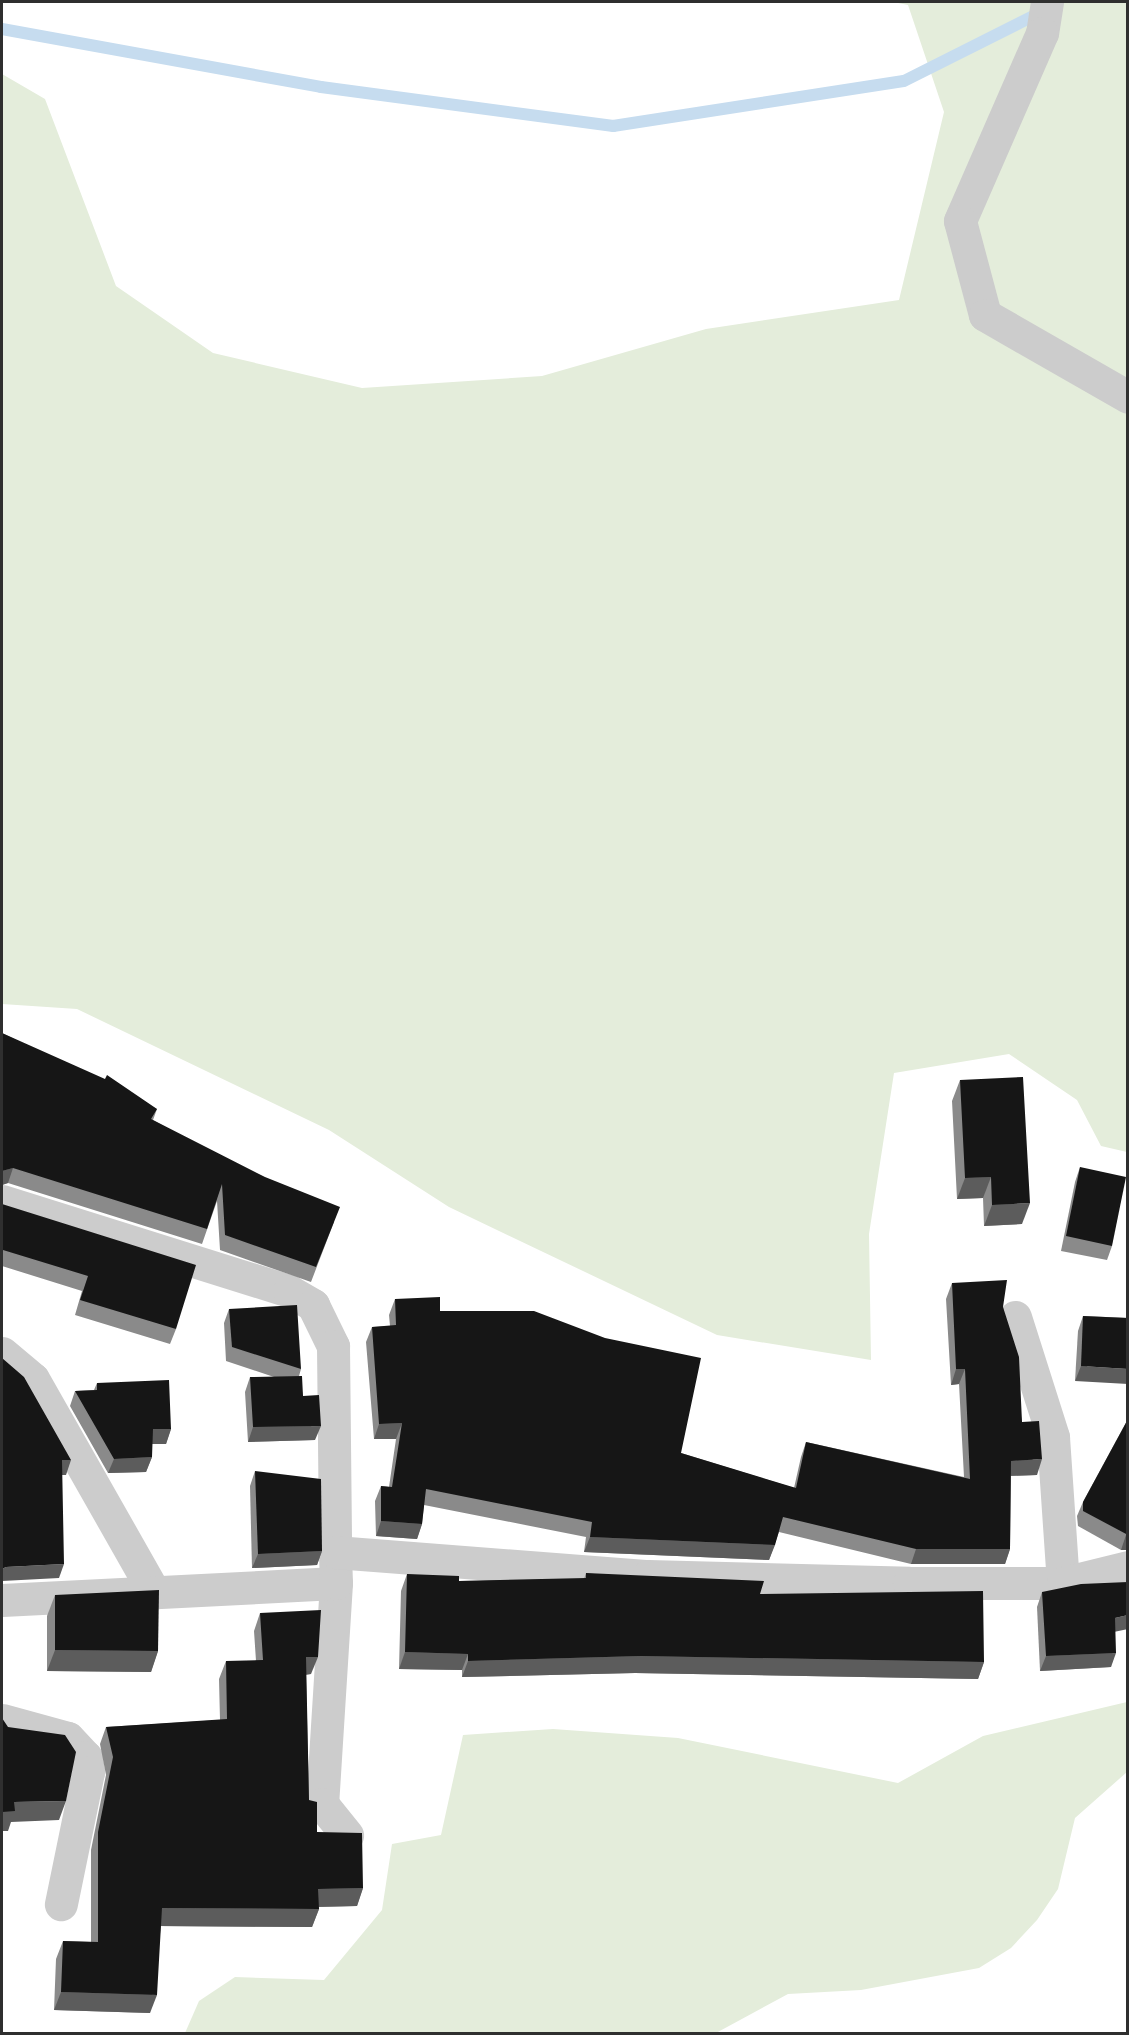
<!DOCTYPE html>
<html>
<head>
<meta charset="utf-8">
<style>
  body { margin:0 }
  #map { position:relative; width:1129px; height:2035px; overflow:hidden; background:#fff; font-family:Commissioner,sans-serif }
  div>[style] { position:absolute }
  .green>* { inset:0; background:#e4eddb }
  .stream>* { height:12px; margin:-6px; padding:0 6px; transform-origin:6px; border-radius:6px; background:#c6dcef }
  .minor>* { height:33px; margin:-16.5px; padding:0 16.5px; transform-origin:16.5px; border-radius:16.5px; background:#ccc }
  .wall>* { inset:0; background:#8a8a8a }
  .shaded-wall>* { inset:0; background:#5c5c5c }
  .building>* { inset:0; background:#161616 }
  span { translate:-50% -50%; white-space:nowrap; text-align:center; line-height:1.15; -webkit-text-stroke:6px #fff; paint-order:stroke }
  .frame { position:absolute; inset:0; border:3px solid #2f2f2f; pointer-events:none }
</style>
</head>
<body>
<div id="map">
  <div class="green">
    <div style="clip-path:polygon(893px 2px,1127px 2px,1127px 1152px,1101px 1146px,1077px 1100px,1009px 1054px,894px 1073px,869px 1234px,871px 1360px,717px 1335px,449px 1207px,329px 1130px,77px 1009px,2px 1004px,2px 74px,45px 99px,116px 286px,213px 353px,362px 388px,542px 376px,706px 329px,899px 300px,944px 112px,908px 5px)"></div>
    <div style="clip-path:polygon(1127px 1702px,1127px 1772px,1075px 1818px,1058px 1889px,1037px 1920px,1011px 1948px,979px 1968px,861px 1990px,788px 1994px,716px 2033px,185px 2033px,199px 2001px,235px 1977px,324px 1980px,382px 1910px,392px 1844px,441px 1835px,463px 1735px,553px 1729px,678px 1738px,898px 1783px,983px 1736px)"></div>
  </div>
  <div class="stream">
    <div style="left:2px;top:29px;width:324px;rotate:10.3deg"></div>
    <div style="left:321px;top:87px;width:295px;rotate:7.6deg"></div>
    <div style="left:613px;top:126px;width:294px;rotate:-8.8deg"></div>
    <div style="left:904px;top:81px;width:153px;rotate:-26.7deg"></div>
  </div>
  <div class="minor">
    <div style="left:1047px;top:2px;width:31px;rotate:99deg"></div>
    <div style="left:1042px;top:33px;width:205px;rotate:113.6deg"></div>
    <div style="left:960px;top:221px;width:97px;rotate:75.1deg"></div>
    <div style="left:985px;top:315px;width:165px;rotate:29.8deg"></div>
    <div style="left:2px;top:1201px;width:301px;rotate:17.4deg"></div>
    <div style="left:289px;top:1291px;width:28px;rotate:30deg"></div>
    <div style="left:313px;top:1305px;width:46px;rotate:64deg"></div>
    <div style="left:333px;top:1346px;width:206px;rotate:89.4deg"></div>
    <div style="left:1015px;top:1317px;width:126px;rotate:72.4deg"></div>
    <div style="left:1053px;top:1437px;width:146px;rotate:86.1deg"></div>
    <div style="left:2px;top:1353px;width:40px;rotate:40deg"></div>
    <div style="left:33px;top:1379px;width:243px;rotate:60.4deg"></div>
    <div style="left:336px;top:1583px;width:221px;rotate:93.6deg"></div>
    <div style="left:322px;top:1804px;width:40px;rotate:51deg"></div>
    <div style="left:2px;top:1600px;width:334px;rotate:-2.9deg"></div>
    <div style="left:336px;top:1583px;width:31px;rotate:-92deg"></div>
    <div style="left:335px;top:1552px;width:314px;rotate:4.4deg"></div>
    <div style="left:648px;top:1576px;width:261px;rotate:1.5deg"></div>
    <div style="left:909px;top:1583px;width:154px"></div>
    <div style="left:1063px;top:1583px;width:67px;rotate:-13.8deg"></div>
    <div style="left:2px;top:1720px;width:68px;rotate:15.3deg"></div>
    <div style="left:68px;top:1738px;width:26px;rotate:47deg"></div>
    <div style="left:86px;top:1757px;width:15px;rotate:82deg"></div>
    <div style="left:88px;top:1772px;width:135px;rotate:101.6deg"></div>
  </div>
  <div class="wall">
    <div style="clip-path:polygon(2px 1033px,157px 1109px,153px 1120px,334px 1222px,311px 1282px,220px 1250px,217px 1201px,202px 1244px,8px 1183px,2px 1185px)"></div>
    <div style="clip-path:polygon(960px 1080px,1022px 1224px,984px 1226px,983px 1198px,957px 1199px,952px 1101px)"></div>
    <div style="clip-path:polygon(1080px 1167px,1112px 1246px,1107px 1260px,1061px 1251px,1075px 1182px)"></div>
    <div style="clip-path:polygon(2px 1204px,176px 1329px,170px 1344px,75px 1315px,82px 1291px,2px 1266px)"></div>
    <div style="clip-path:polygon(952px 1283px,1003px 1307px,1022px 1422px,1037px 1475px,1011px 1476px,1010px 1549px,1005px 1564px,911px 1564px,779px 1532px,769px 1560px,584px 1552px,586px 1537px,424px 1505px,422px 1524px,417px 1539px,376px 1536px,375px 1501px,381px 1486px,389px 1487px,396px 1439px,374px 1439px,366px 1342px,372px 1327px,390px 1326px,389px 1315px,395px 1299px,440px 1311px,681px 1453px,794px 1488px,801px 1457px,806px 1442px,964px 1477px,959px 1384px,951px 1385px,946px 1299px)"></div>
    <div style="clip-path:polygon(229px 1309px,301px 1369px,299px 1376px,303px 1396px,315px 1440px,248px 1442px,245px 1392px,250px 1377px,274px 1377px,226px 1361px,224px 1323px)"></div>
    <div style="clip-path:polygon(1083px 1316px,1128px 1318px,1075px 1381px,1078px 1331px)"></div>
    <div style="clip-path:polygon(97px 1383px,171px 1429px,166px 1444px,152px 1444px,152px 1457px,146px 1472px,108px 1473px,70px 1406px,75px 1391px,94px 1390px)"></div>
    <div style="clip-path:polygon(1128px 1419px,1128px 1550px,1121px 1550px,1078px 1526px,1077px 1516px,1083px 1502px)"></div>
    <div style="clip-path:polygon(255px 1471px,322px 1551px,317px 1565px,252px 1568px,250px 1486px)"></div>
    <div style="clip-path:polygon(586px 1573px,760px 1594px,984px 1662px,978px 1679px,635px 1673px,462px 1677px,462px 1670px,399px 1669px,401px 1591px,407px 1574px,459px 1581px,584px 1579px)"></div>
    <div style="clip-path:polygon(1042px 1592px,1115px 1632px,1111px 1667px,1040px 1671px,1037px 1607px)"></div>
    <div style="clip-path:polygon(55px 1595px,158px 1651px,151px 1672px,47px 1671px,47px 1616px)"></div>
    <div style="clip-path:polygon(260px 1613px,311px 1674px,306px 1675px,309px 1800px,317px 1832px,363px 1888px,357px 1906px,319px 1907px,319px 1909px,312px 1927px,161px 1926px,150px 2013px,54px 2010px,56px 1959px,63px 1941px,91px 1942px,91px 1850px,106px 1775px,100px 1744px,106px 1727px,220px 1720px,219px 1679px,226px 1661px,256px 1661px,254px 1631px)"></div>
  </div>
  <div class="shaded-wall">
    <div style="clip-path:polygon(13px 1168px,8px 1183px,2px 1185px,2px 1171px)"></div>
    <div style="clip-path:polygon(991px 1177px,983px 1198px,957px 1199px,965px 1178px)"></div>
    <div style="clip-path:polygon(1030px 1203px,1022px 1224px,984px 1226px,992px 1205px)"></div>
    <div style="clip-path:polygon(1081px 1366px,1128px 1369px,1128px 1384px,1075px 1381px)"></div>
    <div style="clip-path:polygon(956px 1369px,965px 1369px,959px 1384px,951px 1385px)"></div>
    <div style="clip-path:polygon(402px 1423px,396px 1439px,374px 1439px,379px 1424px)"></div>
    <div style="clip-path:polygon(321px 1426px,315px 1440px,248px 1442px,253px 1427px)"></div>
    <div style="clip-path:polygon(153px 1429px,171px 1429px,166px 1444px,148px 1444px)"></div>
    <div style="clip-path:polygon(152px 1457px,146px 1472px,108px 1473px,114px 1459px)"></div>
    <div style="clip-path:polygon(1042px 1459px,1037px 1475px,1005px 1476px,1011px 1461px)"></div>
    <div style="clip-path:polygon(62px 1460px,71px 1460px,66px 1475px,56px 1475px)"></div>
    <div style="clip-path:polygon(381px 1521px,422px 1524px,417px 1539px,376px 1536px)"></div>
    <div style="clip-path:polygon(1126px 1535px,1128px 1535px,1128px 1550px,1121px 1550px)"></div>
    <div style="clip-path:polygon(590px 1537px,775px 1545px,769px 1560px,584px 1552px)"></div>
    <div style="clip-path:polygon(916px 1549px,1010px 1549px,1005px 1564px,911px 1564px)"></div>
    <div style="clip-path:polygon(322px 1551px,317px 1565px,252px 1568px,258px 1554px)"></div>
    <div style="clip-path:polygon(64px 1564px,59px 1578px,2px 1581px,2px 1569px,6px 1567px)"></div>
    <div style="clip-path:polygon(1128px 1615px,1128px 1629px,1109px 1633px,1115px 1618px)"></div>
    <div style="clip-path:polygon(55px 1650px,158px 1651px,151px 1672px,47px 1671px)"></div>
    <div style="clip-path:polygon(405px 1652px,468px 1654px,462px 1670px,399px 1669px)"></div>
    <div style="clip-path:polygon(1116px 1653px,1111px 1667px,1040px 1671px,1046px 1656px)"></div>
    <div style="clip-path:polygon(641px 1656px,984px 1662px,978px 1679px,635px 1673px,462px 1677px,468px 1661px)"></div>
    <div style="clip-path:polygon(306px 1657px,318px 1657px,311px 1674px,299px 1675px)"></div>
    <div style="clip-path:polygon(66px 1801px,59px 1820px,11px 1822px,8px 1831px,2px 1831px,2px 1812px,14px 1802px)"></div>
    <div style="clip-path:polygon(363px 1888px,357px 1906px,312px 1907px,318px 1889px)"></div>
    <div style="clip-path:polygon(162px 1908px,319px 1909px,312px 1927px,155px 1926px)"></div>
    <div style="clip-path:polygon(61px 1992px,157px 1995px,150px 2013px,54px 2010px)"></div>
  </div>
  <div class="building">
    <div style="clip-path:polygon(2px 1033px,105px 1079px,107px 1075px,157px 1109px,151px 1119px,265px 1177px,340px 1207px,316px 1267px,225px 1235px,222px 1184px,207px 1229px,13px 1168px,2px 1171px,2px 1099px,3px 1095px,2px 1095px)"></div>
    <div style="clip-path:polygon(1023px 1077px,1030px 1203px,992px 1205px,991px 1177px,965px 1178px,960px 1080px)"></div>
    <div style="clip-path:polygon(1080px 1167px,1126px 1177px,1112px 1246px,1066px 1236px)"></div>
    <div style="clip-path:polygon(2px 1204px,196px 1265px,176px 1329px,80px 1300px,88px 1276px,3px 1250px,2px 1255px)"></div>
    <div style="clip-path:polygon(1007px 1280px,1003px 1307px,1019px 1357px,1022px 1422px,1039px 1421px,1042px 1459px,1011px 1461px,1010px 1549px,916px 1549px,783px 1517px,775px 1545px,590px 1537px,592px 1522px,426px 1489px,422px 1524px,381px 1521px,381px 1486px,392px 1487px,402px 1423px,379px 1424px,372px 1327px,396px 1325px,395px 1299px,440px 1297px,440px 1311px,534px 1311px,605px 1338px,701px 1358px,681px 1453px,796px 1488px,806px 1442px,970px 1479px,965px 1369px,956px 1369px,952px 1283px)"></div>
    <div style="clip-path:polygon(297px 1305px,301px 1369px,232px 1347px,229px 1309px)"></div>
    <div style="clip-path:polygon(1083px 1316px,1128px 1318px,1128px 1369px,1081px 1366px)"></div>
    <div style="clip-path:polygon(2px 1358px,24px 1377px,71px 1460px,62px 1460px,64px 1564px,6px 1567px,2px 1569px)"></div>
    <div style="clip-path:polygon(302px 1376px,303px 1396px,319px 1395px,321px 1426px,253px 1427px,250px 1377px)"></div>
    <div style="clip-path:polygon(169px 1380px,171px 1429px,153px 1429px,152px 1457px,114px 1459px,75px 1391px,97px 1390px,97px 1383px)"></div>
    <div style="clip-path:polygon(1128px 1419px,1128px 1535px,1083px 1511px,1083px 1502px)"></div>
    <div style="clip-path:polygon(255px 1471px,321px 1479px,322px 1551px,258px 1554px)"></div>
    <div style="clip-path:polygon(586px 1573px,764px 1581px,760px 1594px,983px 1591px,984px 1662px,641px 1656px,468px 1661px,468px 1654px,405px 1652px,407px 1574px,459px 1576px,459px 1581px,586px 1578px)"></div>
    <div style="clip-path:polygon(1128px 1582px,1128px 1615px,1115px 1618px,1116px 1653px,1046px 1656px,1042px 1592px,1081px 1584px)"></div>
    <div style="clip-path:polygon(159px 1590px,158px 1651px,55px 1650px,55px 1595px)"></div>
    <div style="clip-path:polygon(321px 1610px,318px 1657px,306px 1657px,309px 1800px,317px 1802px,317px 1832px,362px 1833px,363px 1888px,318px 1889px,319px 1909px,162px 1908px,157px 1995px,61px 1992px,63px 1941px,98px 1942px,98px 1832px,113px 1757px,106px 1727px,227px 1719px,226px 1661px,263px 1660px,260px 1613px)"></div>
    <div style="clip-path:polygon(2px 1718px,8px 1727px,65px 1735px,76px 1752px,66px 1801px,14px 1802px,15px 1811px,2px 1812px)"></div>
  </div>
  <div class="frame"></div>
</div>
</body>
</html>
